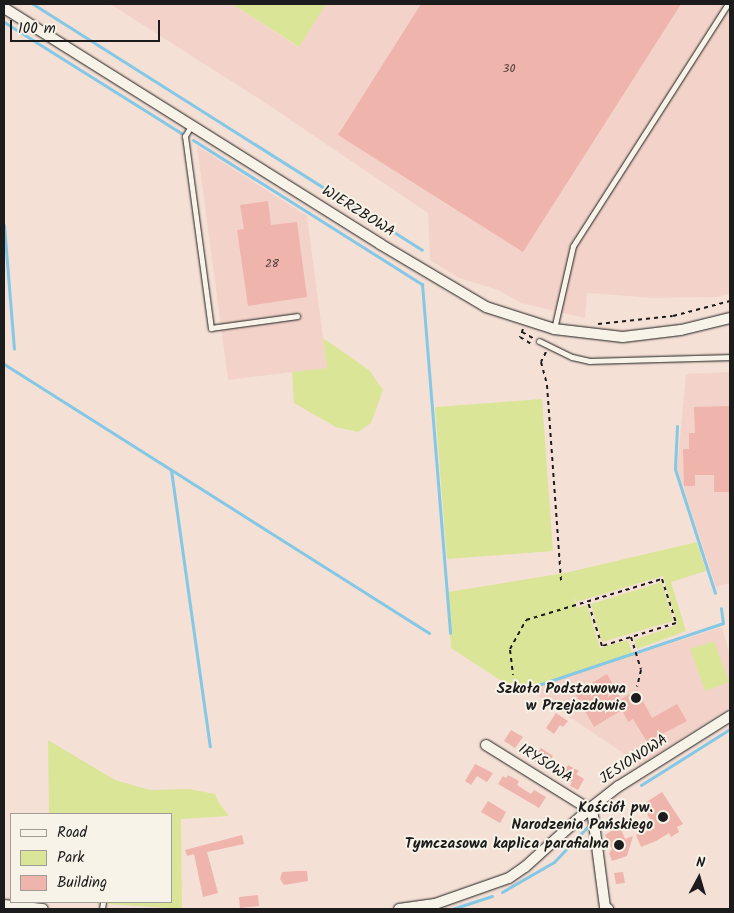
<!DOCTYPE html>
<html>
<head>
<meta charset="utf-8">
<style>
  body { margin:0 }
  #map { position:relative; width:734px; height:913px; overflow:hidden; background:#f5e0d6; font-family:Kalam,sans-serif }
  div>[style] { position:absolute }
  .built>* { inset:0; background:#f3d3c9 }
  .green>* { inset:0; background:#dae598 }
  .stream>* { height:3px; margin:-1.5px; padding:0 1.5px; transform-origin:1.5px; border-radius:1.5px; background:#84c8e5 }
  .building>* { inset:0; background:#efb4ac }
  .path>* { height:2px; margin-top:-1px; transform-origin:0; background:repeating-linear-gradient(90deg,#1c1c1c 0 4px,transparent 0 8px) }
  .roads { filter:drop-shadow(0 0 1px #1c1c1c) drop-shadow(0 0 1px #1c1c1c) }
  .service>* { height:5px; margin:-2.5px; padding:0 2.5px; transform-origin:2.5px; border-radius:2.5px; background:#f7f3e8 }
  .minor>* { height:10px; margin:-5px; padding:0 5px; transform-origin:5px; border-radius:5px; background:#f7f3e8 }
  .dots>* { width:14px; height:14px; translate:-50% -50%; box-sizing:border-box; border:2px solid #f7f3e8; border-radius:50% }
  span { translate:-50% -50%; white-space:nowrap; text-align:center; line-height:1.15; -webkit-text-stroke:4px #f7f3e8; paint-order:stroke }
  .number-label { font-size:12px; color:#514240 }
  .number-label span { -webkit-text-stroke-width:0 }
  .street-label { font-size:15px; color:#1c1c1c }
  .poi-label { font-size:15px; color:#1c1c1c; font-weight:700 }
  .right { translate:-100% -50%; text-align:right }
  .frame { position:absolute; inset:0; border:5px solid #1c1c1c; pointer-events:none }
  .legend { position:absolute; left:10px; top:813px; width:162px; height:90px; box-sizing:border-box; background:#f7f3e8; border:1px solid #9f9d96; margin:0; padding:6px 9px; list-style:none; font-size:15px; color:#1c1c1c }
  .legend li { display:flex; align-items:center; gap:10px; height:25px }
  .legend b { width:25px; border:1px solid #9f9d96 }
  .north { position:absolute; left:674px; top:853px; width:50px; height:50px; -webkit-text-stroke:4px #f7f3e8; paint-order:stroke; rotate:6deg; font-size:14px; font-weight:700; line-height:20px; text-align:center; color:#1c1c1c }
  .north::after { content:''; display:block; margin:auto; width:18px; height:22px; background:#1c1c1c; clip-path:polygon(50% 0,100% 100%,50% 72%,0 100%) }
  .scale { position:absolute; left:10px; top:20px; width:150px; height:22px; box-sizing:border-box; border:2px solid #1c1c1c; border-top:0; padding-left:6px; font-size:15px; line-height:18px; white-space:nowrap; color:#1c1c1c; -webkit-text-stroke:4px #f7f3e8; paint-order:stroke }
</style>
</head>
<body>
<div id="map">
  <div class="built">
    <div style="clip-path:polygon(110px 4px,232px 4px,298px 47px,326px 4px,730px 4px,730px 293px,718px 297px,653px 298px,587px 293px,585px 318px,521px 303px,498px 290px,459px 278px,430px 260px,428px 213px,264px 102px)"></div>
    <div style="clip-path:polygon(197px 146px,307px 216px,327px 368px,228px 380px)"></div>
    <div style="clip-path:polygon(730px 372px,730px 583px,716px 587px,677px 468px,686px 374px)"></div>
    <div style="clip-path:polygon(722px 627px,730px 656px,730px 707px,639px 766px,632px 759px,528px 689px)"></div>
  </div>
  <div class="green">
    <div style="clip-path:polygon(232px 4px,326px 4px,299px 47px)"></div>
    <div style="clip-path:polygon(323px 338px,369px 370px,383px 390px,371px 423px,358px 432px,336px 427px,294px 403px,292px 372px,327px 368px)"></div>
    <div style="clip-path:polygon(542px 399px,553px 551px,447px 559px,435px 407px)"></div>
    <div style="clip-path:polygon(697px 542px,706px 571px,671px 582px,686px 631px,637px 649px,634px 640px,677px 625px,663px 576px,576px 602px,573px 595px,577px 608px,587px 605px,600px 648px,628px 640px,633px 656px,517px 691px,451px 648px,448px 592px,565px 573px)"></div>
    <div style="clip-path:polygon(662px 582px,673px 621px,602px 642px,591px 604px)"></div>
    <div style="clip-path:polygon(714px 641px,729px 682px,705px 691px,690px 649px)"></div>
    <div style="clip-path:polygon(48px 740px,115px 780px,150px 790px,189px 789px,215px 794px,219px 803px,229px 816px,181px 819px,182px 909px,93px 903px,171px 902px,171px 814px,49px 814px)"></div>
  </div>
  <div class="stream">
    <div style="left:33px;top:4px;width:460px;rotate:32.3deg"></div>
    <div style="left:4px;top:22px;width:209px;rotate:32.1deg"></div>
    <div style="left:193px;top:140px;width:271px;rotate:32.2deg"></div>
    <div style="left:422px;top:284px;width:350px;rotate:85.4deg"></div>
    <div style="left:4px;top:225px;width:124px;rotate:85.4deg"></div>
    <div style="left:4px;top:364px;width:503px;rotate:32.33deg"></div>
    <div style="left:677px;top:426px;width:43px;rotate:92.7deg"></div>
    <div style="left:675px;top:469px;width:130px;rotate:72.1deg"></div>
    <div style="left:171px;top:470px;width:279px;rotate:82deg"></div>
    <div style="left:532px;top:687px;width:201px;rotate:-18.5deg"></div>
    <div style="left:723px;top:623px;width:15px;rotate:-98deg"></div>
    <div style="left:641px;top:785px;width:105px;rotate:-32.2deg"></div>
    <div style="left:502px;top:892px;width:60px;rotate:-30deg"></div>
    <div style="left:554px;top:862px;width:50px;rotate:-46.6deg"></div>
    <div style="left:452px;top:909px;width:42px;rotate:-18deg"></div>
  </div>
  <div class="building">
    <div style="clip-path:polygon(421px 4px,681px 4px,523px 252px,338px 135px)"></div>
    <div style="clip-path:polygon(268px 201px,271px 225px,297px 222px,307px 297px,248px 306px,237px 230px,244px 229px,240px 205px)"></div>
    <div style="clip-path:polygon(730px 406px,730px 492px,714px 492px,714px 475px,695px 475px,695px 486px,684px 486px,683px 449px,689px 449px,689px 433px,695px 433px,694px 407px)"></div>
    <div style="clip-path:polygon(607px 674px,621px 699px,637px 690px,652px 718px,677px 704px,687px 721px,647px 742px,633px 719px,628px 722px,622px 710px,594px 727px,575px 693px)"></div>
    <div style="clip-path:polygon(556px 713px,568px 721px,563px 727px,560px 725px,554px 734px,546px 728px)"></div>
    <div style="clip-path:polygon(511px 730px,523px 737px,515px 748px,504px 741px)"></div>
    <div style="clip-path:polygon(541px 748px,553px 756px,545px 768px,533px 760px)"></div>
    <div style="clip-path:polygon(475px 764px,493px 773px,487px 782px,477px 776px,471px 785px,465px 781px)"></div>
    <div style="clip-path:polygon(568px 765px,579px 771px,576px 774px,584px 779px,578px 790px,570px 786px,572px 782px,562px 776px)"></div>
    <div style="clip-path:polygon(508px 775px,519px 781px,517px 785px,531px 794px,534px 790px,546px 797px,539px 808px,498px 784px,503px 776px,506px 778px)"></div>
    <div style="clip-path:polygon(662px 792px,683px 824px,677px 827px,679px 832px,671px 837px,669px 833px,656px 841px,641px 847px,636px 835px,655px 828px,642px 805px)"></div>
    <div style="clip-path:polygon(488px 801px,506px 812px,500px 823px,481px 812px)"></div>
    <div style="clip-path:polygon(621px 829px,625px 839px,633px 836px,627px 856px,612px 861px,609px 853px,612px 849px,605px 835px,611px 831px)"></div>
    <div style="clip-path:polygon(242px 835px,244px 844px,207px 852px,218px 893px,203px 897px,194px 854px,187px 856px,185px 850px)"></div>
    <div style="clip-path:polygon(298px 871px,307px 871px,308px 881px,284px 885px,280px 879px,282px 872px)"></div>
    <div style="clip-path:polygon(623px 872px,625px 883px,616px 884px,614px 873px)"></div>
    <div style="clip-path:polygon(258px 895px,259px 906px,240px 908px,239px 897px)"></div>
  </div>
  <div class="path">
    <div style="left:598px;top:324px;width:75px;rotate:-6.1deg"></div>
    <div style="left:673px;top:316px;width:59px;rotate:-14.7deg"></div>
    <div style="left:523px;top:329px;width:9px;rotate:111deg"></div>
    <div style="left:520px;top:337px;width:15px;rotate:32deg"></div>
    <div style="left:522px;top:332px;width:13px;rotate:29deg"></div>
    <div style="left:546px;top:352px;width:11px;rotate:117deg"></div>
    <div style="left:541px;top:362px;width:24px;rotate:75deg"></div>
    <div style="left:547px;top:385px;width:196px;rotate:85.9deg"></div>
    <div style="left:631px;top:637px;width:34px;rotate:73deg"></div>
    <div style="left:641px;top:670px;width:17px;rotate:103deg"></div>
    <div style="left:510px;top:649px;width:33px;rotate:-61deg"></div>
    <div style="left:526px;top:620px;width:142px;rotate:-16.8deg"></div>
    <div style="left:662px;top:579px;width:46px;rotate:72.3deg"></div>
    <div style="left:676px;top:623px;width:77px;rotate:162.7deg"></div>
    <div style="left:602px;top:646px;width:46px;rotate:-107.7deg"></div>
    <div style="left:510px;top:650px;width:25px;rotate:83deg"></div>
  </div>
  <div class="roads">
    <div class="service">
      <div style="left:191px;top:126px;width:12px;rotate:121deg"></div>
      <div style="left:185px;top:136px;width:194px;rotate:82.3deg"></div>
      <div style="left:211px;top:328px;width:87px;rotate:-7.9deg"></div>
      <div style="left:554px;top:329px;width:85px;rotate:-77.1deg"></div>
      <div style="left:573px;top:246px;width:287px;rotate:-57.4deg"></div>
      <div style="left:539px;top:341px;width:37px;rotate:26deg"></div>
      <div style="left:572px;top:357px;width:18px;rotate:13deg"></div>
      <div style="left:590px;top:361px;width:140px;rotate:-1.6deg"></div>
      <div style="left:102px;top:909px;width:7px;rotate:-82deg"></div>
    </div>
    <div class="minor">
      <div style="left:4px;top:8px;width:444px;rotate:32.1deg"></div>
      <div style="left:380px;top:244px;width:123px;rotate:30.7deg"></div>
      <div style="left:486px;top:307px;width:71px;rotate:17.9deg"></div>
      <div style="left:554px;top:329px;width:69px;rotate:6.6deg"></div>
      <div style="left:623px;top:337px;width:58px;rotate:-6.9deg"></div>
      <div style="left:681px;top:330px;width:50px;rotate:-13.8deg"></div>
      <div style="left:486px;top:745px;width:115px;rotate:31.9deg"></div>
      <div style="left:584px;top:806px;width:13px;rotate:48deg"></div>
      <div style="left:593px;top:816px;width:92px;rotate:82.5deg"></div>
      <div style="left:605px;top:907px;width:4px;rotate:34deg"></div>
      <div style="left:4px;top:905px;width:39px;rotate:6deg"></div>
      <div style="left:399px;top:909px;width:36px;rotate:-8deg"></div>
      <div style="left:435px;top:904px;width:78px;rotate:-19.4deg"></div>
      <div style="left:509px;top:878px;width:19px;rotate:-35deg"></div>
      <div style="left:525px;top:867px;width:85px;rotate:-42.1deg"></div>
      <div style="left:588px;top:810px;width:39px;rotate:-38deg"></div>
      <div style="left:619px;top:786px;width:131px;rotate:-32.2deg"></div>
    </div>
  </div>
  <div class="dots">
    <div style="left:636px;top:698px;background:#1c1c1c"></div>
    <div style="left:663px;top:817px;background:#1c1c1c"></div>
    <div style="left:619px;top:845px;background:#1c1c1c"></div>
  </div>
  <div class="number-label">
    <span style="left:509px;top:69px">30</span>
    <span style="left:272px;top:264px">28</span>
  </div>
  <div class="street-label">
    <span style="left:358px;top:212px;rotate:32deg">WIERZBOWA</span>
    <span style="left:634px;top:760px;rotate:-33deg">JESIONOWA</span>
    <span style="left:545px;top:764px;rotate:32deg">IRYSOWA</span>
  </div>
  <div class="poi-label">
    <span class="right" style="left:626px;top:698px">Szkoła Podstawowa<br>w Przejazdowie</span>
    <span class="right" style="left:653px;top:817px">Kościół pw.<br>Narodzenia Pańskiego</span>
    <span class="right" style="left:609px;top:845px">Tymczasowa kaplica parafialna</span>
  </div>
  <div class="frame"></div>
  <ul class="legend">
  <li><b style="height:6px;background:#f7f3e8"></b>Road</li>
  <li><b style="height:14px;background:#dae598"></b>Park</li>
  <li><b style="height:14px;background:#efb4ac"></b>Building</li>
  </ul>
  <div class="north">N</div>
  <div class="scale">100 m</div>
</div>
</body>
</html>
